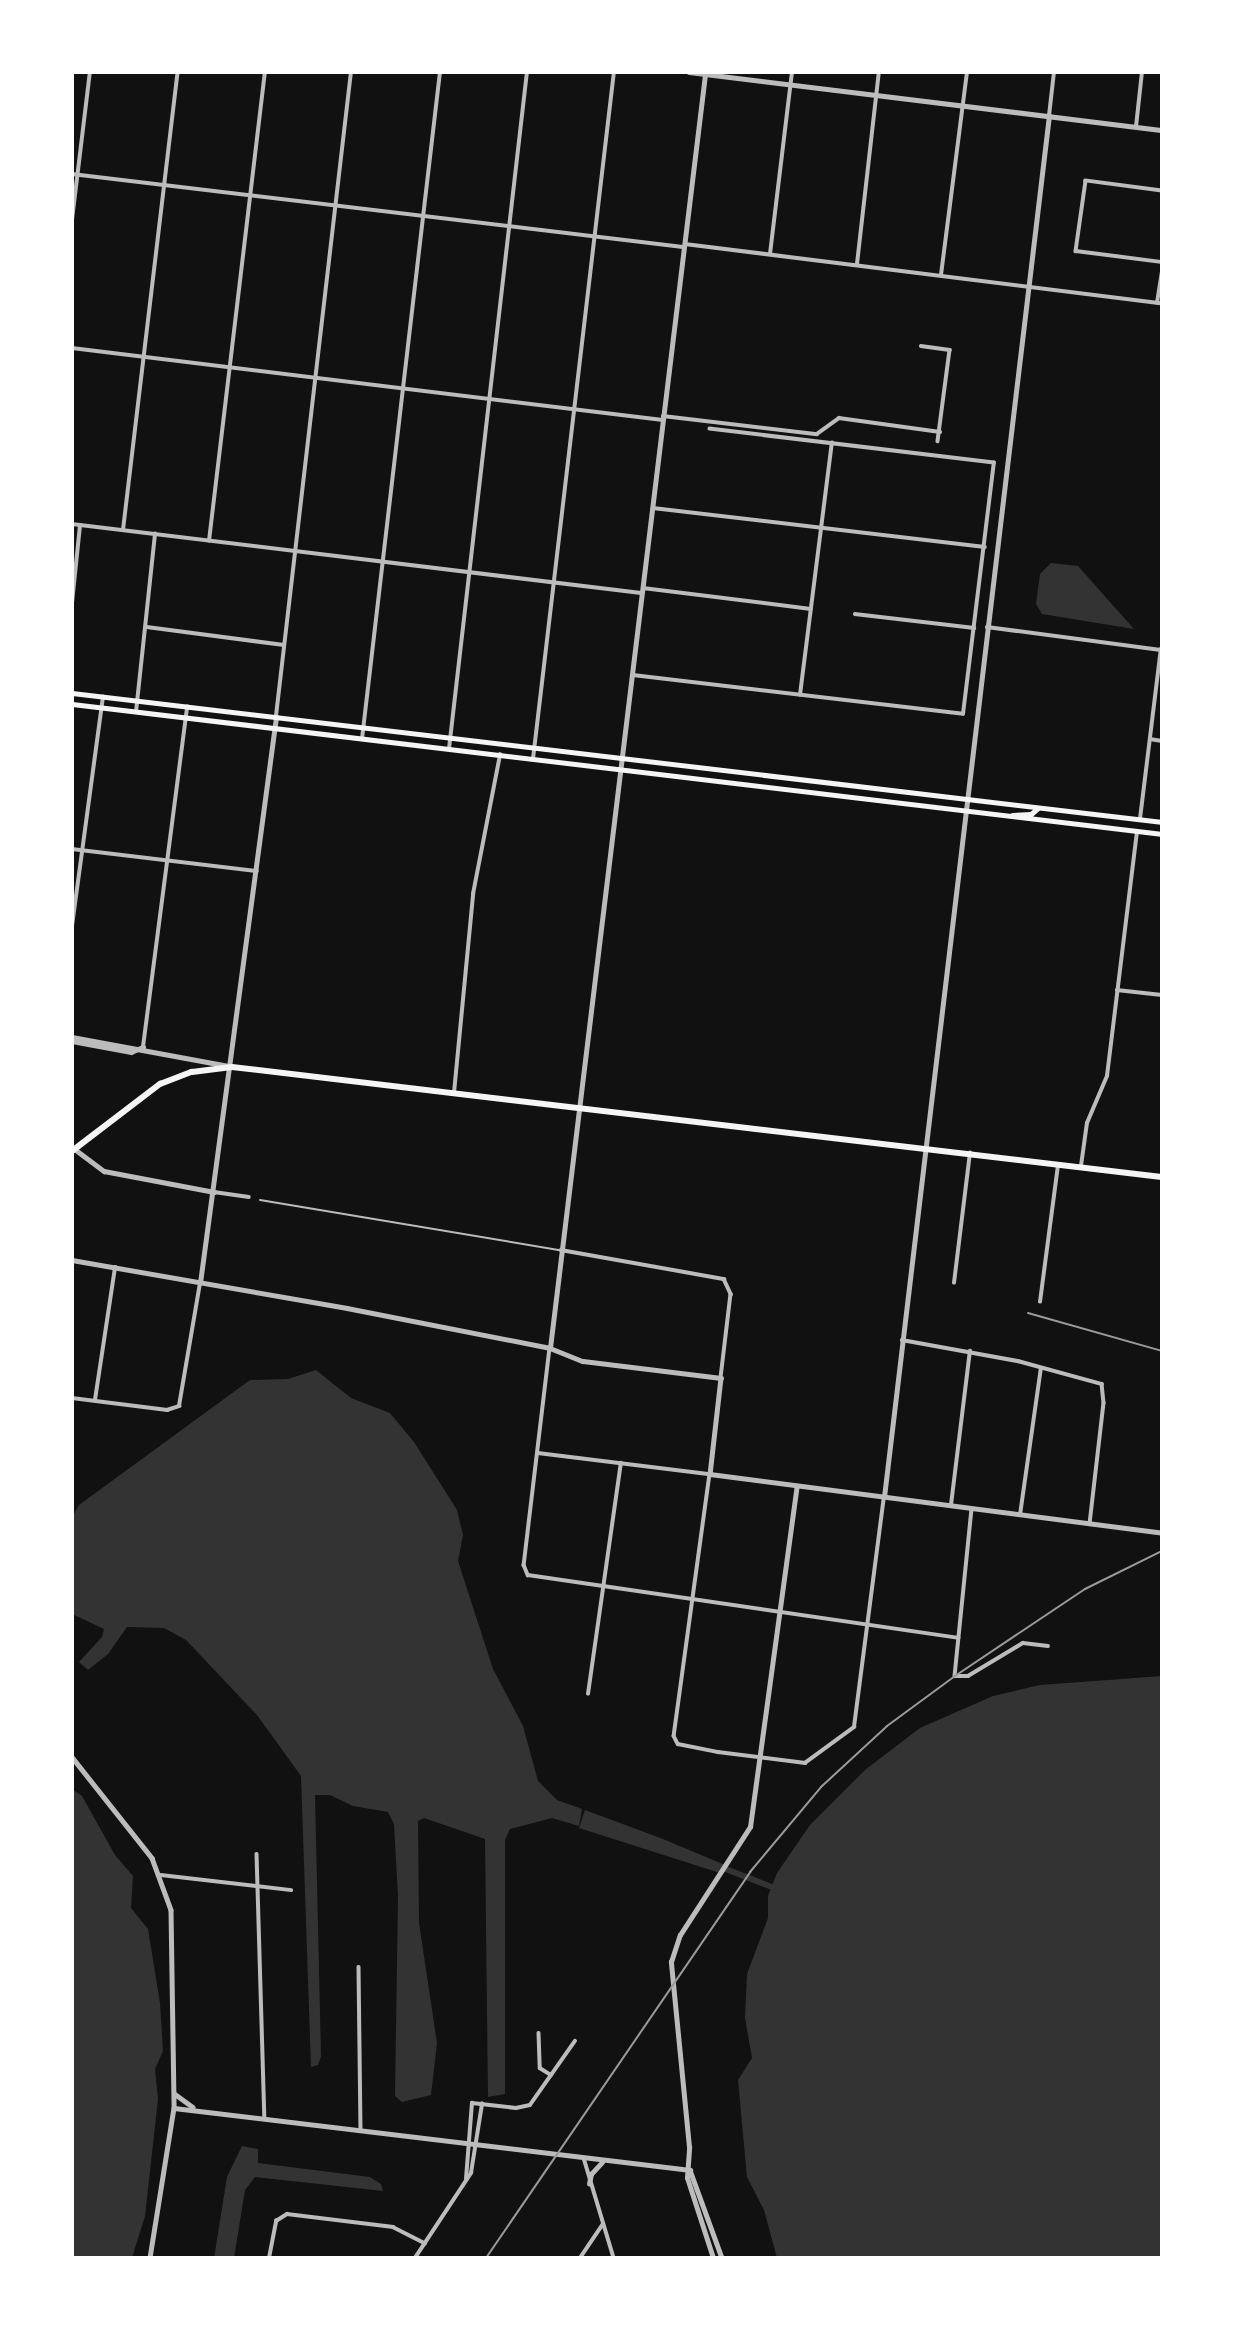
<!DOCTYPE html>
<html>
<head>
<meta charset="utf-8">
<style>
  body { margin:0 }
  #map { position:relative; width:1234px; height:2330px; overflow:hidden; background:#111; font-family:Rubik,sans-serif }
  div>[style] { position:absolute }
  .water>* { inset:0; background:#333 }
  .canal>* { height:6px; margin:-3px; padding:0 3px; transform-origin:3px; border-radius:3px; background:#333 }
  .service>* { height:2px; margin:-1px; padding:0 1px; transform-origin:1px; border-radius:1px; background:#bcbcbc }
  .minor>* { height:3.5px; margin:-1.75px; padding:0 1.75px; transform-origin:1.75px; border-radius:1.75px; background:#bcbcbc }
  .tertiary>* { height:4.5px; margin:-2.25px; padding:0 2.25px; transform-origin:2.25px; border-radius:2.25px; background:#bcbcbc }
  .secondary>* { height:5px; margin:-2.5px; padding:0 2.5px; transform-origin:2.5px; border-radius:2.5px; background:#f5f5f5 }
  .trunk>* { height:6px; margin:-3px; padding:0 3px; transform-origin:3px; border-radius:3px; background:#f5f5f5 }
  .rail>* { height:2px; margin:-1px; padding:0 1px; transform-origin:1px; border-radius:1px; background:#9a9a9a }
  span { translate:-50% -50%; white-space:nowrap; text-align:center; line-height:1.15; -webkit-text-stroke:6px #fff; paint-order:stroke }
  .frame { position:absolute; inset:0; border:74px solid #fff; pointer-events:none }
</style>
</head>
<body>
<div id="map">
  <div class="water">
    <div style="clip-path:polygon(1051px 563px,1078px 566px,1134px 629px,1042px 614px,1036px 604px,1040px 574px)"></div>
    <div style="clip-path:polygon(316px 1370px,351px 1398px,390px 1413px,414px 1442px,457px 1510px,463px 1535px,458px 1561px,493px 1669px,523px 1726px,538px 1781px,557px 1800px,582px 1809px,579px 1826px,552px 1818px,510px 1829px,505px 1840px,505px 2094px,488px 2097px,485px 1839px,424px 1818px,418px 1821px,419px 1923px,437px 2043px,431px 2095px,402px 2102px,395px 2096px,398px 1896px,394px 1824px,388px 1812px,353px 1806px,330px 1795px,315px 1795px,321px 2056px,318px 2065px,311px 2067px,301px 1776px,257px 1715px,186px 1640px,164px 1628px,127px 1627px,108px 1654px,88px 1670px,79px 1662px,102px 1637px,104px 1629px,72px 1614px,72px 1517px,79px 1505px,250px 1380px,288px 1379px)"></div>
    <div style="clip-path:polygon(1162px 1676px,1162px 2258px,777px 2258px,764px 2210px,747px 2177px,738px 2080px,752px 2058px,745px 2018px,747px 1974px,768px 1918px,768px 1896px,777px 1873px,810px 1825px,865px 1770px,920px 1728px,993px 1696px,1040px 1685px)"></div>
    <div style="clip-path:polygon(72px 1789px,82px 1796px,115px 1855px,133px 1876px,131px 1908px,148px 1929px,160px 2003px,163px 2051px,155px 2069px,158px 2099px,145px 2216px,132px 2258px,72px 2258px)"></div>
    <div style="clip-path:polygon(585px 1810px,663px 1839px,725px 1865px,720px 1873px,579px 1828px)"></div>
    <div style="clip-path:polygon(242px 2146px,258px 2149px,258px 2163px,370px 2177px,381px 2184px,383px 2191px,255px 2177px,245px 2190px,234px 2258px,214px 2258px,227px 2177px)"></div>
  </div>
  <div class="canal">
    <div style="left:718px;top:1866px;width:58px;rotate:21.3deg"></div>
  </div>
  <div class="service">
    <div style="left:260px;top:1200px;width:304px;rotate:9.5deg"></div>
  </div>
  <div class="minor">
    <div style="left:1049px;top:116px;width:44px;rotate:-83.5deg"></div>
    <div style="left:1136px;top:127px;width:55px;rotate:-83.8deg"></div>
    <div style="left:72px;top:174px;width:615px;rotate:6.81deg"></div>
    <div style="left:1162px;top:191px;width:77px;rotate:-172.5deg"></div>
    <div style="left:1086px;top:181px;width:71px;rotate:98.1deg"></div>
    <div style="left:1076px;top:251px;width:87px;rotate:7.3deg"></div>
    <div style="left:72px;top:220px;width:149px;rotate:-83.1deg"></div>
    <div style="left:685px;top:244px;width:481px;rotate:7.1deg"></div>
    <div style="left:770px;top:254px;width:183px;rotate:-83.1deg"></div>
    <div style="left:857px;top:264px;width:193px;rotate:-83.5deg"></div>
    <div style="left:941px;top:275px;width:205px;rotate:-82.7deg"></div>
    <div style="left:1157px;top:303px;width:32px;rotate:-81deg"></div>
    <div style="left:921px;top:346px;width:29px;rotate:8deg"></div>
    <div style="left:950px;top:350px;width:92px;rotate:97.5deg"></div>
    <div style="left:72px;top:348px;width:595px;rotate:6.95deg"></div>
    <div style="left:663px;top:416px;width:155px;rotate:6.7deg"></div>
    <div style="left:817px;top:434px;width:27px;rotate:-36deg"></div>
    <div style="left:839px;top:418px;width:102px;rotate:7.9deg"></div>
    <div style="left:653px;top:508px;width:334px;rotate:6.7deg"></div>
    <div style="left:72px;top:524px;width:573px;rotate:6.91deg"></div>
    <div style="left:123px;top:530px;width:461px;rotate:-83.2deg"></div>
    <div style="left:209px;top:541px;width:472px;rotate:-83.2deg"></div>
    <div style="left:643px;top:588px;width:169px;rotate:7.1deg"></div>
    <div style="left:72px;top:603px;width:78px;rotate:-84.1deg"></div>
    <div style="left:855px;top:614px;width:120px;rotate:6.7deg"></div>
    <div style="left:147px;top:627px;width:138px;rotate:7.5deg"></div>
    <div style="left:987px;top:627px;width:177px;rotate:7.5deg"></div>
    <div style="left:633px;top:675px;width:332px;rotate:6.7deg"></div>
    <div style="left:963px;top:714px;width:253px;rotate:-83deg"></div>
    <div style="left:994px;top:463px;width:286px;rotate:-173.2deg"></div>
    <div style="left:800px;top:695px;width:254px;rotate:-82.8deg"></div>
    <div style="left:136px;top:712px;width:179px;rotate:-83.9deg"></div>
    <div style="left:276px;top:716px;width:648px;rotate:-83.36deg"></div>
    <div style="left:362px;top:739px;width:672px;rotate:-83.33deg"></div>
    <div style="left:1150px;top:739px;width:12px;rotate:9deg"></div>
    <div style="left:449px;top:749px;width:681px;rotate:-83.43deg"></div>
    <div style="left:533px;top:759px;width:692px;rotate:-83.28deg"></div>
    <div style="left:1140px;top:819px;width:171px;rotate:-83deg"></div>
    <div style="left:72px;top:849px;width:186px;rotate:6.8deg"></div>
    <div style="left:72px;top:926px;width:231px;rotate:-82.3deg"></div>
    <div style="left:1117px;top:990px;width:45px;rotate:6.3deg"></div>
    <div style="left:143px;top:1047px;width:343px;rotate:-82.6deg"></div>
    <div style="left:454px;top:1093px;width:200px;rotate:-84.5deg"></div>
    <div style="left:473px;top:894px;width:142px;rotate:-79deg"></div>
    <div style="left:1081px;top:1166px;width:43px;rotate:-82.1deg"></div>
    <div style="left:1087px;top:1123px;width:51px;rotate:-66.9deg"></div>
    <div style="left:1107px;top:1076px;width:246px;rotate:-83deg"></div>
    <div style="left:214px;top:1192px;width:35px;rotate:8deg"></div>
    <div style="left:561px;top:1250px;width:166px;rotate:10.1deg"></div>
    <div style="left:724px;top:1279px;width:17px;rotate:65deg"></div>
    <div style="left:731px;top:1294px;width:85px;rotate:96.8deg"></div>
    <div style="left:954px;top:1283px;width:131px;rotate:-83deg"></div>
    <div style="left:1040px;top:1302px;width:138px;rotate:-82.5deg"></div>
    <div style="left:902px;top:1340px;width:118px;rotate:10.3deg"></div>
    <div style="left:1018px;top:1361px;width:87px;rotate:15.3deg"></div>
    <div style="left:1102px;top:1384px;width:19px;rotate:84deg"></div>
    <div style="left:1104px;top:1403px;width:122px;rotate:96.6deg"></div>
    <div style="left:550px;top:1348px;width:219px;rotate:96.8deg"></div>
    <div style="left:524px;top:1565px;width:11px;rotate:68deg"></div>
    <div style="left:528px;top:1575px;width:435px;rotate:8.3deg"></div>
    <div style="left:72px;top:1398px;width:96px;rotate:7.2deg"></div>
    <div style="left:167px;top:1410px;width:13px;rotate:-18deg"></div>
    <div style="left:179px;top:1406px;width:125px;rotate:-80.3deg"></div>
    <div style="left:95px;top:1400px;width:134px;rotate:-81.4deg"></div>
    <div style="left:538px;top:1453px;width:173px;rotate:7deg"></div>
    <div style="left:710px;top:1474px;width:264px;rotate:97.8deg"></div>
    <div style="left:674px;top:1736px;width:9px;rotate:63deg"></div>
    <div style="left:678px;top:1744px;width:41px;rotate:11.3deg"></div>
    <div style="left:718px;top:1752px;width:88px;rotate:7.2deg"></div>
    <div style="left:805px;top:1763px;width:61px;rotate:-36.3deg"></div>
    <div style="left:854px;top:1727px;width:232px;rotate:-82.6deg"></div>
    <div style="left:951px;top:1505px;width:155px;rotate:-83deg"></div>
    <div style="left:972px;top:1509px;width:168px;rotate:95.8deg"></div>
    <div style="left:955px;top:1676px;width:13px"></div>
    <div style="left:968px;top:1676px;width:64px;rotate:-31deg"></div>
    <div style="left:1023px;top:1643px;width:25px;rotate:7deg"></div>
    <div style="left:1020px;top:1515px;width:148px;rotate:-81.9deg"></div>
    <div style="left:588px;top:1694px;width:233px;rotate:-81.9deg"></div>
    <div style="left:257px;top:1854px;width:263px;rotate:88.3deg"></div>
    <div style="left:161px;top:1875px;width:131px;rotate:6.6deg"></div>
    <div style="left:359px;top:1967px;width:162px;rotate:89.3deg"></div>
    <div style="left:539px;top:2033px;width:35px;rotate:88deg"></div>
    <div style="left:540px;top:2068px;width:13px;rotate:32deg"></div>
    <div style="left:584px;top:2158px;width:104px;rotate:73.3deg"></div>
    <div style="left:466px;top:2179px;width:76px;rotate:-85.5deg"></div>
    <div style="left:472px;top:2103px;width:44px;rotate:6.5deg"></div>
    <div style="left:516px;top:2108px;width:14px;rotate:-12deg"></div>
    <div style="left:530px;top:2105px;width:78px;rotate:-54.9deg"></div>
    <div style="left:269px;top:2258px;width:38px;rotate:-79deg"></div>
    <div style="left:276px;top:2221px;width:13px;rotate:-32deg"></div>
    <div style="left:287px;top:2214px;width:107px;rotate:7deg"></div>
    <div style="left:393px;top:2227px;width:36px;rotate:27deg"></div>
    <div style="left:415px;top:2258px;width:102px;rotate:-56.6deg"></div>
    <div style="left:471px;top:2173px;width:70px;rotate:-80.9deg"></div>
    <div style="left:580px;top:2258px;width:40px;rotate:-56deg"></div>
  </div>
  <div class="tertiary">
    <div style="left:689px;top:72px;width:477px;rotate:7deg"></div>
    <div style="left:72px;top:1037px;width:159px;rotate:10.5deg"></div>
    <div style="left:72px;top:1041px;width:60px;rotate:10.6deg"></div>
    <div style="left:131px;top:1052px;width:13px;rotate:-23deg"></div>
    <div style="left:72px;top:1147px;width:40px;rotate:37deg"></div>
    <div style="left:104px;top:1171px;width:112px;rotate:10.8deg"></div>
    <div style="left:72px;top:1260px;width:279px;rotate:9.9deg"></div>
    <div style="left:347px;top:1308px;width:207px;rotate:11.1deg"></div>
    <div style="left:550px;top:1348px;width:35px;rotate:22deg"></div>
    <div style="left:583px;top:1361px;width:139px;rotate:7deg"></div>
    <div style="left:721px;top:1378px;width:97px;rotate:96.5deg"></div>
    <div style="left:710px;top:1474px;width:456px;rotate:7.4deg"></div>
    <div style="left:200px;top:1283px;width:571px;rotate:-82.35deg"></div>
    <div style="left:550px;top:1348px;width:1283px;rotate:-83.06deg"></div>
    <div style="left:884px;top:1497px;width:1391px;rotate:-83.19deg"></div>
    <div style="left:72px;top:1757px;width:129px;rotate:51.6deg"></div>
    <div style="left:152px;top:1858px;width:55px;rotate:69.9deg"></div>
    <div style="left:171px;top:1910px;width:198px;rotate:89.1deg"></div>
    <div style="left:174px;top:2108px;width:152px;rotate:99.1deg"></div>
    <div style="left:175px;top:2094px;width:22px;rotate:36deg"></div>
    <div style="left:174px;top:2108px;width:520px;rotate:6.85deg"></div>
    <div style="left:690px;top:2170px;width:94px;rotate:70deg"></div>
    <div style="left:589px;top:2184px;width:10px;rotate:-79deg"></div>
    <div style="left:591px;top:2174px;width:16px;rotate:-47deg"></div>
    <div style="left:713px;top:2258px;width:84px;rotate:-108deg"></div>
    <div style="left:687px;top:2178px;width:31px;rotate:-86deg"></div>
    <div style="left:689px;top:2147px;width:186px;rotate:-95.6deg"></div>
    <div style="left:671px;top:1962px;width:28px;rotate:-72deg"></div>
    <div style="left:680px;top:1935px;width:129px;rotate:-57.1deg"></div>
    <div style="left:750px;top:1827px;width:344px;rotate:-82.2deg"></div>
  </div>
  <div class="secondary">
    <div style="left:72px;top:693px;width:1098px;rotate:6.75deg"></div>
    <div style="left:72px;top:704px;width:1098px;rotate:6.8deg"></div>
    <div style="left:1012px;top:815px;width:19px;rotate:-3deg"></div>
    <div style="left:1031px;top:814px;width:9px;rotate:-41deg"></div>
  </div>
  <div class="trunk">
    <div style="left:72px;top:1151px;width:111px;rotate:-37.3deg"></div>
    <div style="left:160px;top:1084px;width:34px;rotate:-21deg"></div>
    <div style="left:192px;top:1072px;width:40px;rotate:-7.1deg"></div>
    <div style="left:232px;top:1067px;width:936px;rotate:6.75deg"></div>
  </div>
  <div class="rail">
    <div style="left:1028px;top:1313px;width:139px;rotate:15.8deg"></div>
    <div style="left:486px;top:2258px;width:468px;rotate:-55.6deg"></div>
    <div style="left:750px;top:1872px;width:111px;rotate:-50.1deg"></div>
    <div style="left:821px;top:1787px;width:90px;rotate:-42.7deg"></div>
    <div style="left:887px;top:1726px;width:84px;rotate:-36.3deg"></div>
    <div style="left:955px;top:1676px;width:156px;rotate:-33.8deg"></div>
    <div style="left:1085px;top:1589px;width:86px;rotate:-26.3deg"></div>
  </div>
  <div class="frame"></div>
</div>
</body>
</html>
